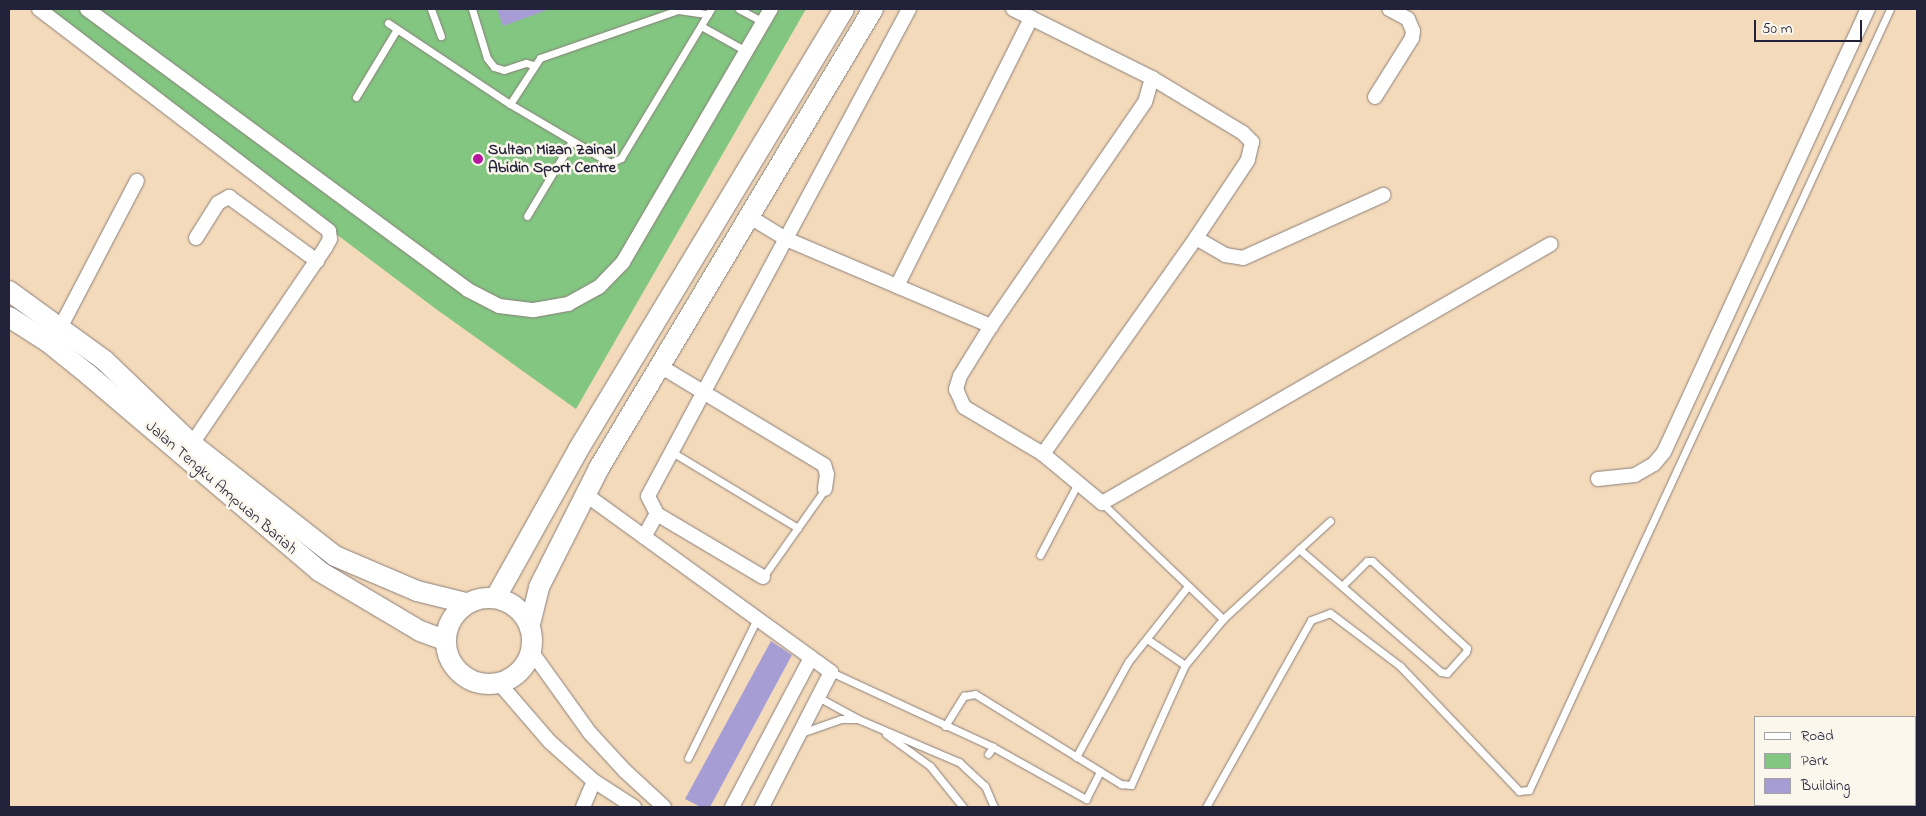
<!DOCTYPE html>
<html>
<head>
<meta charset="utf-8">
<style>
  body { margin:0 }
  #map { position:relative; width:1926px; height:816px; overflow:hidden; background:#f3daba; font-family:"Indie Flower",sans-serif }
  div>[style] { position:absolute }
  .green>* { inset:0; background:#82c681 }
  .building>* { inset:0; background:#a79dd5 }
  .roads { filter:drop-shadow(0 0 1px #8a7e7a) drop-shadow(0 0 1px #8a7e7a) }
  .lane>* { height:7px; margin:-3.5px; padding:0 3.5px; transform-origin:3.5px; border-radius:3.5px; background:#fff }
  .street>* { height:14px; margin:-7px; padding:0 7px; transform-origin:7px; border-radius:7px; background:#fff }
  .secondary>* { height:20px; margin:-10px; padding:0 10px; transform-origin:10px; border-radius:10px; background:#fff }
  .secondary>.ring { margin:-10px; padding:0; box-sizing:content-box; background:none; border:20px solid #fff; border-radius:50% }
  .dots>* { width:14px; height:14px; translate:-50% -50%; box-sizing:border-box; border:2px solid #fbf7ec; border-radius:50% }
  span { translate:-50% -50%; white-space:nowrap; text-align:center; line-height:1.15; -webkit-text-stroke:5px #fbf7ec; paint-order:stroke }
  .poi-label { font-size:16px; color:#22223b; font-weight:700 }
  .left { translate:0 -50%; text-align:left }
  .street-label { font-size:16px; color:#22223b }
  .frame { position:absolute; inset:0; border:10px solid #22223b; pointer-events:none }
  .legend { position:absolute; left:1754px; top:716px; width:162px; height:90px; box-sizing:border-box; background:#fbf7ec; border:1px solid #a4a2a5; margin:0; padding:6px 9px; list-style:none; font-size:15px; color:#22223b }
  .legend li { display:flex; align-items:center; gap:10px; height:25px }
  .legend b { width:25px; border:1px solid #a4a2a5 }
  .scale { position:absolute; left:1754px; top:20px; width:108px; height:22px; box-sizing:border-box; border:2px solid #22223b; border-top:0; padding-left:6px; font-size:15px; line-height:18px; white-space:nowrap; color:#22223b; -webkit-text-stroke:4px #fbf7ec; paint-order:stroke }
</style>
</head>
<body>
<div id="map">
  <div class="green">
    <div style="clip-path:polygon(36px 9px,806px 9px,576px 409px,436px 309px)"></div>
  </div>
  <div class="building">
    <div style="clip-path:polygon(497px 9px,546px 9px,547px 10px,503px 26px)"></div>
    <div style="clip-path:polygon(771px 641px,792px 655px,710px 807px,701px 807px,685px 799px)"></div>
  </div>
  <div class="roads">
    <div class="lane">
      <div style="left:431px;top:9px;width:29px;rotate:70deg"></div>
      <div style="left:472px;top:9px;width:51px;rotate:73deg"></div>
      <div style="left:487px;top:58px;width:11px;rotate:52deg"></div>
      <div style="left:494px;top:67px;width:10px;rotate:17deg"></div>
      <div style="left:504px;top:70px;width:23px;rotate:-18deg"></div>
      <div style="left:526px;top:63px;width:7px;rotate:16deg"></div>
      <div style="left:739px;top:9px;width:27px;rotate:28deg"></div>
      <div style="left:388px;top:23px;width:146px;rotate:33.6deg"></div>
      <div style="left:510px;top:104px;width:116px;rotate:30.5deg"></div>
      <div style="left:610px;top:163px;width:12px;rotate:-24deg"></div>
      <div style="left:621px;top:158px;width:174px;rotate:-58.9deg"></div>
      <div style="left:701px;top:26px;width:51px;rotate:29.1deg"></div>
      <div style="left:356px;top:97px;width:79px;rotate:-58.9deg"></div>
      <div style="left:510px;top:104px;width:55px;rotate:-56.9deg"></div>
      <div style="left:540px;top:58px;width:146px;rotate:-19.2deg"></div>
      <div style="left:678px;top:10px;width:30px;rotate:8deg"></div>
      <div style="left:527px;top:216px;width:87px;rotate:-59deg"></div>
      <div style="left:672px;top:452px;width:147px;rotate:31.1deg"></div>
      <div style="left:1102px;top:503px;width:168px;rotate:43.8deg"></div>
      <div style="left:1299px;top:549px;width:188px;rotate:40.9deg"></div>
      <div style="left:1441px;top:672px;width:6px;rotate:9deg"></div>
      <div style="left:1447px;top:673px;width:28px;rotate:-48deg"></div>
      <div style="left:1466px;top:652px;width:4px;rotate:-76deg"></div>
      <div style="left:1467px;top:648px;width:129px;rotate:-137.5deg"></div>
      <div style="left:1372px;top:561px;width:5px;rotate:180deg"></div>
      <div style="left:1367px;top:561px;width:35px;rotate:135deg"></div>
      <div style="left:1040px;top:555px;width:81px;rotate:-62.2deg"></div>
      <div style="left:763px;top:577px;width:108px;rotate:-54.8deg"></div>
      <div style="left:1147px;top:639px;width:46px;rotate:34.4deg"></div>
      <div style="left:831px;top:672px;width:179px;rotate:24.8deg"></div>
      <div style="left:993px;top:747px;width:107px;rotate:29.2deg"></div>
      <div style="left:1086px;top:799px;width:31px;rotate:-63deg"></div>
      <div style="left:818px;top:697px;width:46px;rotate:28.8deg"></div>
      <div style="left:858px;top:719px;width:110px;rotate:23.1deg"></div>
      <div style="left:959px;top:762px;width:35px;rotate:43deg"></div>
      <div style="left:985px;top:786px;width:23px;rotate:67deg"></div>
      <div style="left:945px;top:726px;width:36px;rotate:-58deg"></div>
      <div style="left:964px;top:696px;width:11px;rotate:-10deg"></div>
      <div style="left:975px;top:694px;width:172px;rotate:31.7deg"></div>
      <div style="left:1121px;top:784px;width:10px;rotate:6deg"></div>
      <div style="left:1131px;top:785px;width:132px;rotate:-65.8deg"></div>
      <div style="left:1185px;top:665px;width:60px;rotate:-50.4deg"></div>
      <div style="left:1223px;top:619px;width:145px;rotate:-42.5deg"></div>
      <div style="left:801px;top:733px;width:42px;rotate:-19.3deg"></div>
      <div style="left:841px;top:719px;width:14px"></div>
      <div style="left:886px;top:734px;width:54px;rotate:36deg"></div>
      <div style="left:930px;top:766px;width:53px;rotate:51.2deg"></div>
      <div style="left:988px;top:754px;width:9px;rotate:-54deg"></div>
      <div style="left:1076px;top:757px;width:108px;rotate:-61.3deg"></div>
      <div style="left:1128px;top:662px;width:97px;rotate:-51.7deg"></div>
      <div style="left:688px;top:758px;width:155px;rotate:-63.6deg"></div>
      <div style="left:1206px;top:807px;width:214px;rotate:-60.7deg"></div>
      <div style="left:1311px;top:620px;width:20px;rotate:-20deg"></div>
      <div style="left:1330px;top:613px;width:88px;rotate:37.1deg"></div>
      <div style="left:1400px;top:666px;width:173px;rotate:46.4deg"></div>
      <div style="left:1519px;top:791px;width:10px;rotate:-6deg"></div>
      <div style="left:1529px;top:790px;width:860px;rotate:-65.19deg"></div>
    </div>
    <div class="street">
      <div style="left:39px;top:9px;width:365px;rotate:37.4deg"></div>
      <div style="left:329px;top:231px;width:8px;rotate:83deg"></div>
      <div style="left:330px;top:239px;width:10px;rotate:119deg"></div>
      <div style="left:325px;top:248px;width:237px;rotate:124.2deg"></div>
      <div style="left:87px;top:9px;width:473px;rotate:36.4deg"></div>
      <div style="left:468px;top:290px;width:35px;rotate:27deg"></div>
      <div style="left:499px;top:306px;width:35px;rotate:7deg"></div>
      <div style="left:534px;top:310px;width:35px;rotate:-10deg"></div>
      <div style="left:568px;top:304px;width:35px;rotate:-29deg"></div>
      <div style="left:599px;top:287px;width:35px;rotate:-46deg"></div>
      <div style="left:623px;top:262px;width:293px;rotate:-59.7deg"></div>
      <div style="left:1013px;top:9px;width:155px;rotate:26.4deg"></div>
      <div style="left:1152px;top:78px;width:106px;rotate:31.1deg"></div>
      <div style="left:1243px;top:133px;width:13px;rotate:45deg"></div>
      <div style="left:1252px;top:142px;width:18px;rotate:103deg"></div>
      <div style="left:1248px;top:160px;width:94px;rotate:123.7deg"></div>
      <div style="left:1196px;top:238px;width:265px;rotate:125.3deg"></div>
      <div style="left:1152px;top:78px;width:25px;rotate:106deg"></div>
      <div style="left:1145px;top:102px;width:272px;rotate:124.5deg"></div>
      <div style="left:991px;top:326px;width:59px;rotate:121.8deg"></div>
      <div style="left:960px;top:376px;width:14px;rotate:107deg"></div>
      <div style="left:956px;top:389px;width:20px;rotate:66deg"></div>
      <div style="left:964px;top:407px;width:92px;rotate:30.7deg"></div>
      <div style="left:1043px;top:454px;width:77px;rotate:39.7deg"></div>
      <div style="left:1102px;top:503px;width:518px;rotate:-29.98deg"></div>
      <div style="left:1375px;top:97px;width:70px;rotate:-57.9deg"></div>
      <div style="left:1412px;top:38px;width:7px;rotate:-82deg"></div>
      <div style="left:1413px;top:31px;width:13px;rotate:-113deg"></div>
      <div style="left:1408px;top:19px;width:21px;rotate:-152deg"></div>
      <div style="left:750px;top:217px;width:42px;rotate:31.4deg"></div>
      <div style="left:786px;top:239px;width:223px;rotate:23deg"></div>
      <div style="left:196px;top:238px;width:41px;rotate:-57.8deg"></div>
      <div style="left:218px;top:203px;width:13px;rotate:-29deg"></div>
      <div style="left:229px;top:197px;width:109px;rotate:36deg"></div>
      <div style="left:1196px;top:238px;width:34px;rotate:30deg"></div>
      <div style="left:1225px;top:255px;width:18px;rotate:9deg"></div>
      <div style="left:1243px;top:258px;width:154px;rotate:-24.2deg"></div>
      <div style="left:897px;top:286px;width:300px;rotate:-63.4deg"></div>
      <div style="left:60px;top:328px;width:166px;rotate:-62.4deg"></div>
      <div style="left:660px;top:366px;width:192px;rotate:31.1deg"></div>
      <div style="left:824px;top:465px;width:9px;rotate:72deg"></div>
      <div style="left:827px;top:474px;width:15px;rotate:98deg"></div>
      <div style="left:1598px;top:479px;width:37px;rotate:-6deg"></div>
      <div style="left:1635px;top:475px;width:22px;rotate:-30deg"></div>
      <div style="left:1654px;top:464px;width:16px;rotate:-50deg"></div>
      <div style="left:1664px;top:452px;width:488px;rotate:-65.3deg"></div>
      <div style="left:585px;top:494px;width:304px;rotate:35.9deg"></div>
      <div style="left:831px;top:672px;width:152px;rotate:117.1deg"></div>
      <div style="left:644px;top:537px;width:26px;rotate:-61deg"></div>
      <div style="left:763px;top:577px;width:123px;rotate:-149.3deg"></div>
      <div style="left:657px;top:514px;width:20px;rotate:-117deg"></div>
      <div style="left:648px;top:496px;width:553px;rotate:-61.81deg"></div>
      <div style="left:531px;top:651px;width:101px;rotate:54.3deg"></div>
      <div style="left:590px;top:733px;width:52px;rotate:47.4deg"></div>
      <div style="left:625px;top:771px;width:53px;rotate:42.7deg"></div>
      <div style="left:499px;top:683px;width:78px;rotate:49.2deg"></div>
      <div style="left:550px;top:742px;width:59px;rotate:41.6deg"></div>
      <div style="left:594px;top:781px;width:48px;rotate:33deg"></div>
      <div style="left:583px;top:807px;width:28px;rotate:-67deg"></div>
      <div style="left:732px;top:807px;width:169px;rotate:-62.1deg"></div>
    </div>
    <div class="secondary">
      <div style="left:9px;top:291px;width:117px;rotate:36deg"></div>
      <div style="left:104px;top:360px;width:122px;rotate:43.7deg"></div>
      <div style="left:192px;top:444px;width:182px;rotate:38.1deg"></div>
      <div style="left:335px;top:556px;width:89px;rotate:23.1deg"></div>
      <div style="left:417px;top:591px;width:50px;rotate:13.8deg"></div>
      <div style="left:9px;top:317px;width:46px;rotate:32.7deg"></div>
      <div style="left:48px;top:342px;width:53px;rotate:38.8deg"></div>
      <div style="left:89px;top:375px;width:302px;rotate:40.4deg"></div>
      <div style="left:319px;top:571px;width:117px;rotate:30.7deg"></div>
      <div style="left:420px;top:631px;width:27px;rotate:20deg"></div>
      <div style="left:496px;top:597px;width:168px;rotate:-60.8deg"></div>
      <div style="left:578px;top:450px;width:515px;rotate:-58.9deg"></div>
      <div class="ring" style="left:446px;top:598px;width:66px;height:66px"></div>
      <div style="left:530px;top:624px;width:38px;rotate:-76deg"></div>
      <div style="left:539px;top:587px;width:133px;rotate:-63.2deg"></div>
      <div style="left:599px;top:468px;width:535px;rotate:-59.16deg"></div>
    </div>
  </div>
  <div class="dots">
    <div style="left:478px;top:159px;background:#b5179e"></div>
  </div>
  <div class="poi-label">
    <span class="left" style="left:488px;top:159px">Sultan Mizan Zainal<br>Abidin Sport Centre</span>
  </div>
  <div class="street-label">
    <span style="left:221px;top:488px;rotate:41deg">Jalan Tengku Ampuan Bariah</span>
  </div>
  <div class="frame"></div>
  <ul class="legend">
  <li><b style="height:6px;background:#fff"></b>Road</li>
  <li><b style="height:14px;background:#82c681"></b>Park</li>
  <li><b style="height:14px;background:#a79dd5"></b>Building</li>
  </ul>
  <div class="scale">50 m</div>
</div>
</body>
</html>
